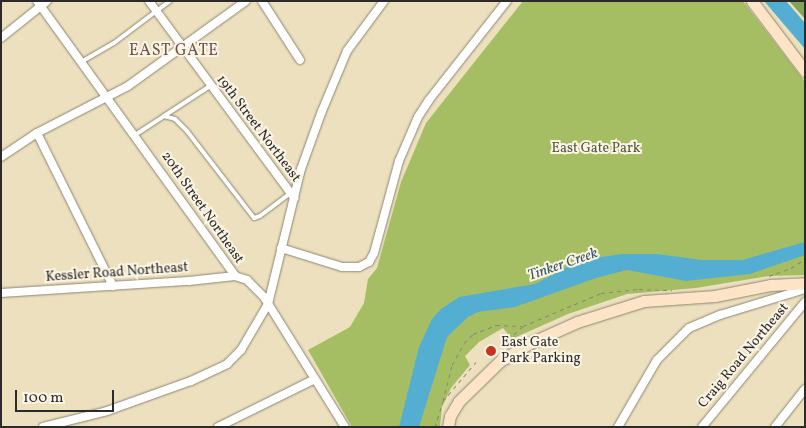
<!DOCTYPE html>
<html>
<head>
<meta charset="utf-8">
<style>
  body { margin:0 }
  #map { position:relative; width:806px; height:428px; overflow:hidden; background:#ede0be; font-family:Vollkorn,serif }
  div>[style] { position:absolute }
  .green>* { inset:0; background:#a6be63 }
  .forest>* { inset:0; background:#84a559 }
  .water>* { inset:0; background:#54aed2 }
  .path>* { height:1px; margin-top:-0.5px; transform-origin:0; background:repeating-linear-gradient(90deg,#8c8674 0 4px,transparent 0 8px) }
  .roads { filter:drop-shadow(0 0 1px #8c8674) drop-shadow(0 0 1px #8c8674) }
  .lane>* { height:4px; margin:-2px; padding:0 2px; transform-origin:2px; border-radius:2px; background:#fff }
  .street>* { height:8px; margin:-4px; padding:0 4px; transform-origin:4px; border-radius:4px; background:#fff }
  .secondary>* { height:11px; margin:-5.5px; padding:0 5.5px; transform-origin:5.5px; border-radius:5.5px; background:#fee4c6 }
  .dots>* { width:14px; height:14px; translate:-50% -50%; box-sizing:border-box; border:2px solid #fcf5e5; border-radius:50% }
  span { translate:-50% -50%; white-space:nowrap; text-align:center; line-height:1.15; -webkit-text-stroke:4px #fcf5e5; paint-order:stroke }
  .street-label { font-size:14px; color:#2b2b2b }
  .park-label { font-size:14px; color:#50573c }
  .poi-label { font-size:14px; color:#2b2b2b }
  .left { translate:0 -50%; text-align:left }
  .water-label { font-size:15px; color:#395965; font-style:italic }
  .quarter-label { font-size:16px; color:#6c5249; letter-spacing:1px }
  .frame { position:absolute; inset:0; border:2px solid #2b2b2b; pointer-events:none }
  .scale { position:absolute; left:15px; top:390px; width:99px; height:22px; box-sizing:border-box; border:2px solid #2b2b2b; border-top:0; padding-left:6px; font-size:15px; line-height:18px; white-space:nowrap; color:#2b2b2b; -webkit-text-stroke:4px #fcf5e5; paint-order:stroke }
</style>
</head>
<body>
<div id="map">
  <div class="green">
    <div style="clip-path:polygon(523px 1px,743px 1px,805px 82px,805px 275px,769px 276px,696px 288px,627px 294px,568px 314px,512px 339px,503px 328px,479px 342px,465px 356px,470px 365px,451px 388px,442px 407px,440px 427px,352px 427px,308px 350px,350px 327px,364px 303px,368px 279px,377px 268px,401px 182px,426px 123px)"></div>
  </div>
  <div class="forest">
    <div style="clip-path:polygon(789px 1px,805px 1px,805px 19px)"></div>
  </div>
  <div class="water">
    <div style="clip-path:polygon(764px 1px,786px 1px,805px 23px,805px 49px)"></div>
    <div style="clip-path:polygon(805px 242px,805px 255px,750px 274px,686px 281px,627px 270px,596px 278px,515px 307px,478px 312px,468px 317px,447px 337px,419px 427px,399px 427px,419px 347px,432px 319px,441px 309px,459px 297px,535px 284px,581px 260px,622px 254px,657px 254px,702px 260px,742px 260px)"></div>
  </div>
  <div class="path">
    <div style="left:769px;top:276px;width:23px;rotate:-20deg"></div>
    <div style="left:791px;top:268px;width:17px;rotate:-33deg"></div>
    <div style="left:508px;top:340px;width:21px;rotate:-43deg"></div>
    <div style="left:523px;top:326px;width:85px;rotate:-22.9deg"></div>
    <div style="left:601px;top:293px;width:38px;rotate:-6deg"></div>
    <div style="left:639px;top:289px;width:33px;rotate:2deg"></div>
    <div style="left:443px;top:401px;width:37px;rotate:-76deg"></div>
    <div style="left:452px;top:365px;width:25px;rotate:-61deg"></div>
    <div style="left:464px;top:343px;width:13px;rotate:-45deg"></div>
    <div style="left:473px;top:334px;width:25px;rotate:-21deg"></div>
    <div style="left:496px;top:325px;width:26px;rotate:2deg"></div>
    <div style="left:435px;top:427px;width:27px;rotate:-73deg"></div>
    <div style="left:443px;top:401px;width:51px;rotate:-49.8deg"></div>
  </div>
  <div class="roads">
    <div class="lane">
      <div style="left:81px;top:62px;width:38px;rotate:-30deg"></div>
      <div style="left:114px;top:43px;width:70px;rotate:-36.9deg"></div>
      <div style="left:164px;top:116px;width:55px;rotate:-33.1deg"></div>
      <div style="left:135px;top:135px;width:35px;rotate:-33deg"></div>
      <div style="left:164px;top:116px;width:11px;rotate:15deg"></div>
      <div style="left:175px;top:119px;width:17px;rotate:45deg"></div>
      <div style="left:187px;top:131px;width:110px;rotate:52.4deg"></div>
      <div style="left:254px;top:218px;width:6px;rotate:-18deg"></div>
      <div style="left:260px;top:216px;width:38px;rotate:-37deg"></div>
    </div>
    <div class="street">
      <div style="left:37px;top:1px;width:339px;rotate:54.2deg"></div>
      <div style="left:235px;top:276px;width:13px;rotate:18deg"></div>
      <div style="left:247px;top:280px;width:24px;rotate:45deg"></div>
      <div style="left:264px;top:297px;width:153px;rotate:58.1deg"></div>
      <div style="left:149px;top:1px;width:245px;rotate:53.6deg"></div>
      <div style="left:262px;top:1px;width:70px;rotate:57.2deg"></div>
      <div style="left:1px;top:38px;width:59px;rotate:-38.8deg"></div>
      <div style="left:37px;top:133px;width:171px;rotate:63.6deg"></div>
      <div style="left:1px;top:157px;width:43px;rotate:-33.7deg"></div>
      <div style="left:37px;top:133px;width:102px;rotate:-27.3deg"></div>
      <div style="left:128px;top:86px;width:145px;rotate:-35.8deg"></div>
      <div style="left:281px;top:248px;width:64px;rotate:17.3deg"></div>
      <div style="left:342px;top:267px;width:17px"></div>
      <div style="left:359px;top:267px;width:11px;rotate:-27deg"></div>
      <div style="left:369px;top:262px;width:10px;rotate:-61deg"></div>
      <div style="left:374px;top:253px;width:95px;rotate:-74.8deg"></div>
      <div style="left:399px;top:161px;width:48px;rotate:-66.6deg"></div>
      <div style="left:418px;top:117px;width:20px;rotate:-57deg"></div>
      <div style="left:429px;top:100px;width:126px;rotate:-51.8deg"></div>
      <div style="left:1px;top:293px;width:188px;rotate:-3.7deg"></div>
      <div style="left:189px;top:281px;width:46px;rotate:-6.2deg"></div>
      <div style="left:43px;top:427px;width:66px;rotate:-14deg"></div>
      <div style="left:107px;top:411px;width:89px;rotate:-19.7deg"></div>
      <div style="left:191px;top:381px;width:40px;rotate:-25deg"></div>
      <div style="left:227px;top:364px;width:20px;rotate:-45deg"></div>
      <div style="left:241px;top:350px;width:53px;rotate:-59.6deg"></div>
      <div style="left:268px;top:304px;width:139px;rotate:-76.3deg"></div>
      <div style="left:301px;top:169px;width:62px;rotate:-70.1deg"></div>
      <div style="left:322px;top:111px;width:65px;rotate:-67.4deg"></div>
      <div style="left:347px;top:51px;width:62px;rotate:-53.5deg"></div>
      <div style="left:218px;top:427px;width:108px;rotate:-26.3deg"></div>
      <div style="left:618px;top:427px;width:78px;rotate:-59.8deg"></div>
      <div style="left:657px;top:360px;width:45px;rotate:-45deg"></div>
      <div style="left:689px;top:328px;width:34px;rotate:-23deg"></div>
      <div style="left:720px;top:315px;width:89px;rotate:-17deg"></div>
      <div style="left:702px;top:427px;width:162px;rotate:-50.5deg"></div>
      <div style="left:775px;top:427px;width:48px;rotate:-51.7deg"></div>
    </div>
    <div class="secondary">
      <div style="left:752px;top:1px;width:88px;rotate:52.9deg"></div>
      <div style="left:448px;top:427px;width:11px;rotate:-80deg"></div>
      <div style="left:450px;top:416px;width:17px;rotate:-59deg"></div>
      <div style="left:459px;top:401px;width:57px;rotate:-44.3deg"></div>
      <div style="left:500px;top:361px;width:35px;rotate:-31deg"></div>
      <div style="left:530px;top:343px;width:51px;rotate:-24.1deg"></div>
      <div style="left:577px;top:322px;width:70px;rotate:-17.4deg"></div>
      <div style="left:644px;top:301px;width:71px;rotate:-4deg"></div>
      <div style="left:715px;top:296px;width:56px;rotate:-11.3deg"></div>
      <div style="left:770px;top:285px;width:35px;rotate:-3deg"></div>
    </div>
  </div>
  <div class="dots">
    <div style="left:491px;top:351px;background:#c8321e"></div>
  </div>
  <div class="street-label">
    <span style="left:258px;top:129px;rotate:53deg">19th Street Northeast</span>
    <span style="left:202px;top:208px;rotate:55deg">20th Street Northeast</span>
    <span style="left:117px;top:273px;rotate:-4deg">Kessler Road Northeast</span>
    <span style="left:744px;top:356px;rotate:-50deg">Craig Road Northeast</span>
  </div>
  <div class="park-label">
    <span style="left:596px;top:149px">East Gate Park</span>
  </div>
  <div class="poi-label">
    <span class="left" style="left:501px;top:351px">East Gate<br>Park Parking</span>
  </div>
  <div class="water-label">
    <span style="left:563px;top:265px;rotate:-19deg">Tinker Creek</span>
  </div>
  <div class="quarter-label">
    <span style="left:174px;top:51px">EAST GATE</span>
  </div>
  <div class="frame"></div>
  <div class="scale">100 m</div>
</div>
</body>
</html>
